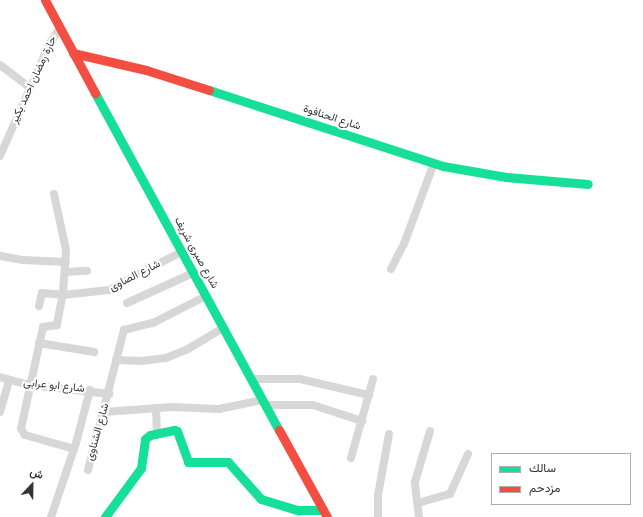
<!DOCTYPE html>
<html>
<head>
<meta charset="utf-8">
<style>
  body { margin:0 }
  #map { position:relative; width:643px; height:517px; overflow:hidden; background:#fff; font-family:Raleway,Vazirmatn,sans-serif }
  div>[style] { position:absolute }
  .street>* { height:8px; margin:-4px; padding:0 4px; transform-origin:4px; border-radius:4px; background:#d7d7d7 }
  .fast>* { height:9px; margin:-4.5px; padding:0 4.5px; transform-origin:4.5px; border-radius:4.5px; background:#16e098 }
  .jam>* { height:9px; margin:-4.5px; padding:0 4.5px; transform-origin:4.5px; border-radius:4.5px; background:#f24e42 }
  span { translate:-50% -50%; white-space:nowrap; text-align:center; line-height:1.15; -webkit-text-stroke:4px #fff; paint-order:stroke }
  .street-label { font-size:11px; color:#333 }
  .legend { position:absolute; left:491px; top:453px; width:140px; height:52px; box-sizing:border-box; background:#fff; border:1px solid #adadad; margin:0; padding:5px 7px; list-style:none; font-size:12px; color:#333 }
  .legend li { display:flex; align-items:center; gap:8px; height:20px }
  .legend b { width:20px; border:1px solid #adadad }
  .north { position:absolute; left:12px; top:465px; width:40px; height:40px; -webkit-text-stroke:3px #fff; paint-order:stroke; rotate:22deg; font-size:11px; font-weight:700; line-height:16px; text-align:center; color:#333 }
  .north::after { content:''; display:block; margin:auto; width:14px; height:18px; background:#333; clip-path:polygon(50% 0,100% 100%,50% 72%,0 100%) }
</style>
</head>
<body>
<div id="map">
  <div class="street">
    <div style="left:0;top:65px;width:38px;rotate:37deg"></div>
    <div style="left:0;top:156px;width:124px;rotate:-66.1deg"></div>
    <div style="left:50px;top:43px;width:18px;rotate:-56deg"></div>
    <div style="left:54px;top:194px;width:57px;rotate:77.9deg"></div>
    <div style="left:66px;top:250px;width:43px;rotate:94deg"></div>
    <div style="left:63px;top:293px;width:33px;rotate:101deg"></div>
    <div style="left:57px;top:325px;width:14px;rotate:172deg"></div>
    <div style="left:43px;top:327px;width:104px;rotate:102.2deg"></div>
    <div style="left:21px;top:429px;width:7px;rotate:56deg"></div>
    <div style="left:25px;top:435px;width:51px;rotate:15.9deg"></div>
    <div style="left:0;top:256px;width:23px;rotate:10deg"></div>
    <div style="left:23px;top:260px;width:43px;rotate:2.7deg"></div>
    <div style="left:391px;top:269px;width:28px;rotate:-63deg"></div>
    <div style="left:404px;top:244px;width:86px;rotate:-69.7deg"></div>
    <div style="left:65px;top:272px;width:22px;rotate:-3deg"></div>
    <div style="left:127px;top:303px;width:72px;rotate:-24.4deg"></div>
    <div style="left:39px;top:306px;width:13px;rotate:-77deg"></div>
    <div style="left:42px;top:293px;width:21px;rotate:5deg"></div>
    <div style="left:63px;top:295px;width:46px;rotate:-6.2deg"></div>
    <div style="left:109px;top:290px;width:81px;rotate:-27.8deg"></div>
    <div style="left:39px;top:343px;width:56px;rotate:9.3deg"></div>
    <div style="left:116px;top:360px;width:26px;rotate:2deg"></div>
    <div style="left:142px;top:361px;width:24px;rotate:-7deg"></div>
    <div style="left:166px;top:358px;width:24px;rotate:-22deg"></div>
    <div style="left:188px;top:349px;width:41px;rotate:-31deg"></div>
    <div style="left:0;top:377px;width:31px;rotate:15deg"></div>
    <div style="left:30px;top:385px;width:80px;rotate:6.5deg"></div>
    <div style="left:251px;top:379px;width:49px"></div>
    <div style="left:300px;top:379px;width:71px;rotate:13.1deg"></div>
    <div style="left:266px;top:405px;width:47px"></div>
    <div style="left:313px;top:405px;width:52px;rotate:18.1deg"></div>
    <div style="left:156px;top:408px;width:26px;rotate:88deg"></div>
    <div style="left:0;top:412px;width:33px;rotate:-74deg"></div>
    <div style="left:104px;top:412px;width:68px;rotate:-4.2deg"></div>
    <div style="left:172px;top:407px;width:47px;rotate:2.4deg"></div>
    <div style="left:219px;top:409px;width:44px;rotate:-11.8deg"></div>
    <div style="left:351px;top:458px;width:82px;rotate:-74.4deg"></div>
    <div style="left:88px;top:470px;width:145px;rotate:-75.6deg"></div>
    <div style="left:124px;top:330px;width:30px;rotate:-14deg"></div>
    <div style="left:153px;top:323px;width:59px;rotate:-27deg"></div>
    <div style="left:418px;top:503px;width:33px;rotate:-16deg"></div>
    <div style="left:450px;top:494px;width:44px;rotate:-65.8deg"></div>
    <div style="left:51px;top:517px;width:78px;rotate:-71.3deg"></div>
    <div style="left:76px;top:443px;width:55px;rotate:-75.2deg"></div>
    <div style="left:378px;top:517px;width:22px;rotate:-90deg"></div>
    <div style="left:378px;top:495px;width:62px;rotate:-79.8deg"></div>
    <div style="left:419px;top:517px;width:35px;rotate:-97deg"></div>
    <div style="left:415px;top:482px;width:53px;rotate:-73.6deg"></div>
  </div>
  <div class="fast">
    <div style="left:209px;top:90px;width:246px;rotate:18deg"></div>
    <div style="left:443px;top:166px;width:64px;rotate:9.9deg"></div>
    <div style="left:506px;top:177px;width:82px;rotate:4.9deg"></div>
    <div style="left:95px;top:93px;width:384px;rotate:61.4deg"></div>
    <div style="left:105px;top:517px;width:61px;rotate:-53.7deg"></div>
    <div style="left:141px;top:468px;width:29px;rotate:-82deg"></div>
    <div style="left:145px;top:439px;width:6px;rotate:-39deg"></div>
    <div style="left:150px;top:435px;width:25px;rotate:-12deg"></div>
    <div style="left:174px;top:430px;width:3px;rotate:18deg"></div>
    <div style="left:177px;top:431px;width:33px;rotate:70deg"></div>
    <div style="left:188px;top:462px;width:40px"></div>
    <div style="left:228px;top:462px;width:50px;rotate:48.3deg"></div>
    <div style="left:261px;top:499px;width:39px;rotate:17deg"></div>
    <div style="left:298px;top:510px;width:25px"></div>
  </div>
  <div class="jam">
    <div style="left:45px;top:0;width:106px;rotate:61.7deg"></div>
    <div style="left:73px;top:53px;width:75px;rotate:13.1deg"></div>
    <div style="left:146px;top:70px;width:66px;rotate:17.6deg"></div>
    <div style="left:279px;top:430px;width:99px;rotate:61.1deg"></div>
  </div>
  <div class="street-label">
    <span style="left:34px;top:80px;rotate:-65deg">حارة رمضان احمد بكير</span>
    <span style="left:332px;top:118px;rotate:18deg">شارع الحنافوة</span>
    <span style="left:196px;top:253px;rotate:61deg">شارع صبرى شريف</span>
    <span style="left:135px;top:276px;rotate:-27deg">شارع الصاوى</span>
    <span style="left:54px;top:386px;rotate:6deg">شارع ابو عرابى</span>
    <span style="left:98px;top:432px;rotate:-74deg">شارع الشناوى</span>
  </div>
  <ul class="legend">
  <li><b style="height:5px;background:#16e098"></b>سالك</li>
  <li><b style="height:5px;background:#f24e42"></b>مزدحم</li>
  </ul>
  <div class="north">ش</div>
</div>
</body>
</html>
